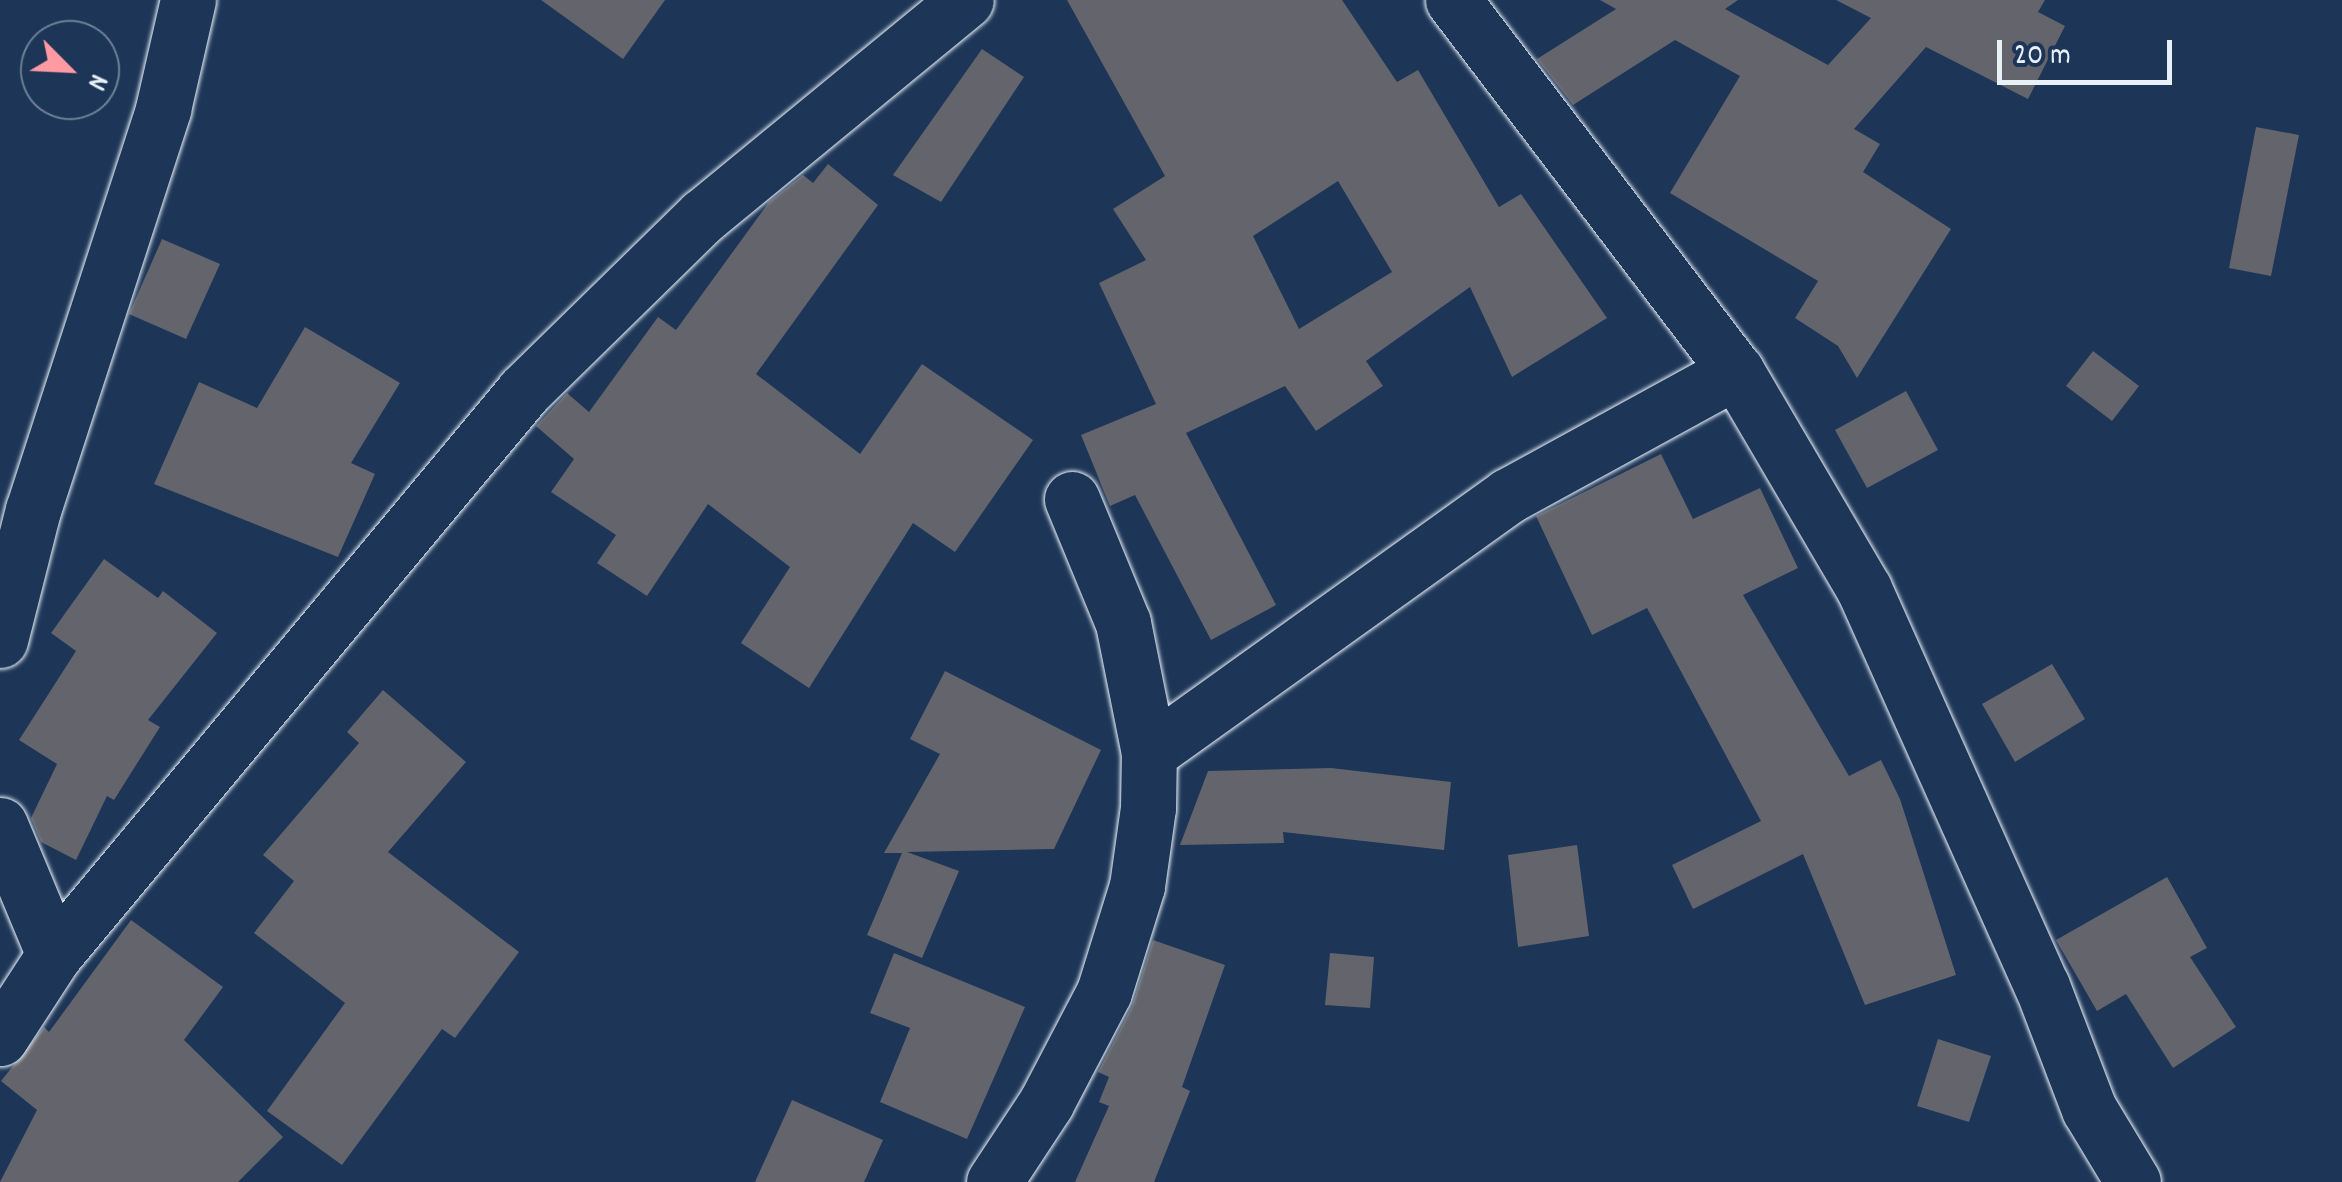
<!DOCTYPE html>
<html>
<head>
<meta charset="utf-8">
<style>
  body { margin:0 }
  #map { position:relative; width:2342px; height:1182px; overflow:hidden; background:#1d3557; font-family:Dekko,sans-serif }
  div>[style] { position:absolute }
  .building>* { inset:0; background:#63646c }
  .roads { filter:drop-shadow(0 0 2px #e8f1f8) drop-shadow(0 0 2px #e8f1f8) }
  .minor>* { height:55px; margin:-27.5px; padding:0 27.5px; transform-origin:27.5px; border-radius:27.5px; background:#1d3557 }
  span { translate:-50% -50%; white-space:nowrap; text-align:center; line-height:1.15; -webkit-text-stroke:9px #1d3557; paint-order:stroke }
  .north { position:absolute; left:20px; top:20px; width:100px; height:100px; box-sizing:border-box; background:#1d3557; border:2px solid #6e8097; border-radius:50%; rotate:114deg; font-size:28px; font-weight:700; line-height:40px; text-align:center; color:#e8f1f8 }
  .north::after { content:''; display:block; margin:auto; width:35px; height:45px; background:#ff9aa2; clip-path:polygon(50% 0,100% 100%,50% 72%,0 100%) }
  .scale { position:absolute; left:1997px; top:40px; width:175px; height:45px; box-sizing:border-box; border:5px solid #e8f1f8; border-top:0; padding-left:12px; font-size:30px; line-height:35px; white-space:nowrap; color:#e8f1f8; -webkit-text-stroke:8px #1d3557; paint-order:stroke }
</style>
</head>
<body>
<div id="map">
  <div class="building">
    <div style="clip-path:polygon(541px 0,665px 0,623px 59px)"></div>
    <div style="clip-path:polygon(evenodd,1067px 0,1342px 0,1397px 82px,1418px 70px,1499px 207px,1521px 194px,1607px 318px,1512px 377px,1470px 287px,1366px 361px,1383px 386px,1316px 431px,1285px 386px,1186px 433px,1276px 605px,1211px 640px,1135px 495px,1110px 506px,1081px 435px,1156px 404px,1099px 283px,1146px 260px,1113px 209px,1165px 176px,1067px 0,1338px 181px,1392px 272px,1299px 329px,1253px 236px,1338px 181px)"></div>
    <div style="clip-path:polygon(1600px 0,1738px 0,1725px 9px,1828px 65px,1871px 18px,1836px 0,2045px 0,2038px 12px,2065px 26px,2028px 99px,1926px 47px,1854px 129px,1880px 144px,1863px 172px,1951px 229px,1857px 378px,1838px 346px,1795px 318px,1818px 281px,1670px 193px,1740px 76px,1675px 40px,1573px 105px,1537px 59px,1616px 9px)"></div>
    <div style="clip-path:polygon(982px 49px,1024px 77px,941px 202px,893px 175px)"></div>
    <div style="clip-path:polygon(2256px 127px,2299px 135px,2271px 276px,2229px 268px)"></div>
    <div style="clip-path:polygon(828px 164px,878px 205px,756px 374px,860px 454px,922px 364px,1033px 440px,955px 552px,913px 523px,809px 688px,741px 643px,790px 567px,708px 504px,647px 596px,597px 563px,616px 535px,551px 492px,574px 459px,536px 426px,567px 393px,589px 412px,658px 317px,676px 330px,769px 202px,803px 175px,813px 183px)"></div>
    <div style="clip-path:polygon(162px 239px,220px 264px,186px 339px,129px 314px)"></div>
    <div style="clip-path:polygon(305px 327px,400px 383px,351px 463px,375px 474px,338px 557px,154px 484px,199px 382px,257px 408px)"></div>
    <div style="clip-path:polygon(2093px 351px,2139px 386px,2112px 421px,2066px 386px)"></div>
    <div style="clip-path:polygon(1906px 391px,1938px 450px,1867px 488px,1835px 430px)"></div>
    <div style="clip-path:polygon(1661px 454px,1693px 519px,1760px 488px,1798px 568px,1743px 595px,1849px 776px,1881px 760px,1900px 799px,1956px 975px,1865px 1005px,1803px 854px,1693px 909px,1672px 865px,1761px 821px,1647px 608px,1592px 635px,1536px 516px)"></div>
    <div style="clip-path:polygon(104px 559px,158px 598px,163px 591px,217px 633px,148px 720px,160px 727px,114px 800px,107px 796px,76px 860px,41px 842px,31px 818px,57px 764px,19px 740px,76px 651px,51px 633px)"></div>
    <div style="clip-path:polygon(2052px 664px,2085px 719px,2015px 762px,1982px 704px)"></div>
    <div style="clip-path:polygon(945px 671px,1101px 750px,1054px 849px,907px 852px,959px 871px,922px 958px,867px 935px,902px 853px,884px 853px,940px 754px,910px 739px)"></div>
    <div style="clip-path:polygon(383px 690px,466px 762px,388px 852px,519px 952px,455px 1038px,442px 1029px,342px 1165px,267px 1111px,345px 1003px,254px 933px,294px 881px,263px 855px,359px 743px,347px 732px)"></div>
    <div style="clip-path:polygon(1331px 768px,1451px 782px,1444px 850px,1283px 832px,1284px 843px,1180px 845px,1208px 771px)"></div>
    <div style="clip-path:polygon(1577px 845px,1589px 936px,1518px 947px,1508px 855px)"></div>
    <div style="clip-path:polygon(2167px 877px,2207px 948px,2190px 957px,2236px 1027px,2173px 1068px,2126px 994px,2097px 1011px,2056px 940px)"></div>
    <div style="clip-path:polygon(131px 920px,223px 987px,184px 1040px,283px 1137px,238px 1182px,0 1182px,37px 1110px,1px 1081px,44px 1027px,49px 1032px)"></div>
    <div style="clip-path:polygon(1153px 940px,1225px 965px,1182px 1087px,1190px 1091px,1154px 1182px,1075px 1182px,1109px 1106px,1099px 1102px,1109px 1077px,1098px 1072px,1132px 1006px)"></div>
    <div style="clip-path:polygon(894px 953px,1025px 1007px,967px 1139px,880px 1102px,910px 1028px,870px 1013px)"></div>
    <div style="clip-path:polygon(1330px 953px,1374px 957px,1370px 1008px,1325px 1005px)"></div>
    <div style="clip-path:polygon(1938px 1039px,1991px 1056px,1969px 1122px,1917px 1106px)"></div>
    <div style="clip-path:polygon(792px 1100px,883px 1140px,864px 1182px,755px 1182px)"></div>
  </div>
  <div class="roads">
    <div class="minor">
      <div style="left:1453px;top:0;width:467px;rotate:52.7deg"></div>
      <div style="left:1736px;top:371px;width:253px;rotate:59.6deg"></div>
      <div style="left:1864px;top:589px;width:435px;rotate:65.9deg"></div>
      <div style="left:2042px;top:986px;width:132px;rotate:69.1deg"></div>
      <div style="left:2089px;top:1109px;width:85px;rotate:58.9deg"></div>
      <div style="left:0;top:640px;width:134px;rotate:-75.8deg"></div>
      <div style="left:33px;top:510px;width:422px;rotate:-72deg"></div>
      <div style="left:163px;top:109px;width:112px;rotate:-77.1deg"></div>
      <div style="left:1149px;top:753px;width:442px;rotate:-35.6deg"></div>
      <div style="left:1508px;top:496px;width:260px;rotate:-28.7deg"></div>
      <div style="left:0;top:825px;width:141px;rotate:67.4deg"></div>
      <div style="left:0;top:1038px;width:99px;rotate:-57deg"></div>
      <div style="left:54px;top:955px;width:734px;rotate:-50.19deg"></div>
      <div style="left:524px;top:391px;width:250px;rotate:-44.4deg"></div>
      <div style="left:703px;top:216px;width:340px;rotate:-39.4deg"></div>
      <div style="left:994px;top:1182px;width:95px;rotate:-56.6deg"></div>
      <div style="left:1046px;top:1103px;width:125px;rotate:-62.4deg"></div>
      <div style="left:1104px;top:992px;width:111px;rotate:-72.7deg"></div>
      <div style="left:1137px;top:886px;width:79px;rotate:-82deg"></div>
      <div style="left:1148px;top:808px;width:55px;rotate:-89deg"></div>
      <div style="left:1149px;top:753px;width:133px;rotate:-101.3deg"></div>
      <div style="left:1123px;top:623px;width:134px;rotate:-112.4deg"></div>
    </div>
  </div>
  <div class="north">N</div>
  <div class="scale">20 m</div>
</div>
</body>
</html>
